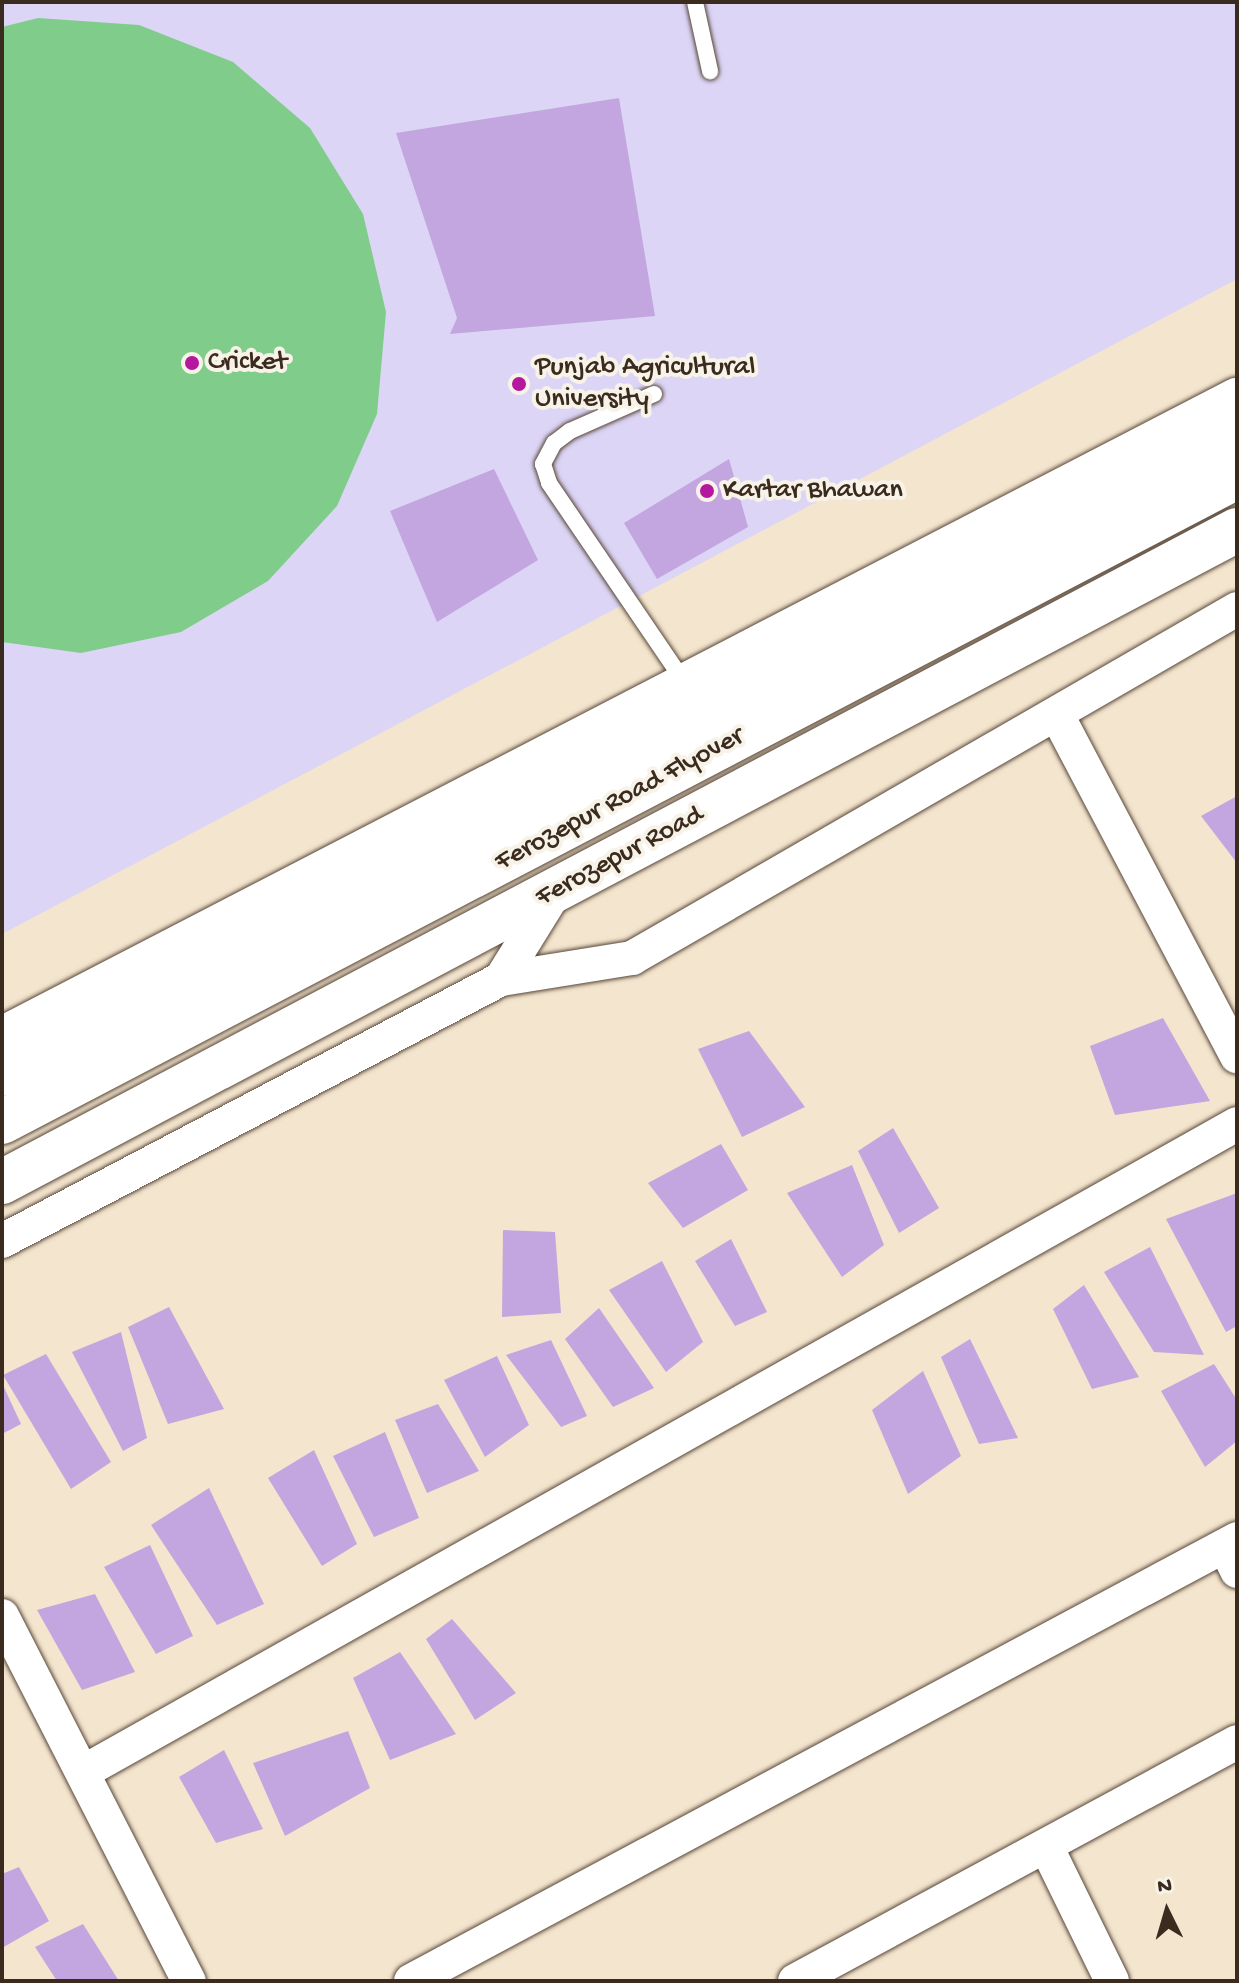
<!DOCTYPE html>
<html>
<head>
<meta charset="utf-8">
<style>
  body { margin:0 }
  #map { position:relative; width:1239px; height:1983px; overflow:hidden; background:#f4e5ce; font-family:"Gochi Hand",sans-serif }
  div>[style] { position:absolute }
  .built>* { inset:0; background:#dcd5f6 }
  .green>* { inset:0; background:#80cc8b }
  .building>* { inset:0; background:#c3a6df }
  .roads { filter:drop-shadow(0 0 2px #574638) drop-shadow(0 0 2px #574638) }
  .service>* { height:16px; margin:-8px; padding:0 8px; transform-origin:8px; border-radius:8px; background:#fff }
  .minor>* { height:34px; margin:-17px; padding:0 17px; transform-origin:17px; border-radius:17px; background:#fff }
  .secondary>* { height:44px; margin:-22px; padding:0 22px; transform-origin:22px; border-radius:22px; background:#fff }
  .primary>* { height:44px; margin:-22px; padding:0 22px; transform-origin:22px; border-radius:22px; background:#fff }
  .dots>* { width:22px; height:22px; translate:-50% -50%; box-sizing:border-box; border:4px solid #f7f3e8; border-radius:50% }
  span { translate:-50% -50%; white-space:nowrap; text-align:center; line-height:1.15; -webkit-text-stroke:8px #f7f3e8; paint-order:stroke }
  .poi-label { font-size:28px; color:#3b2a1e }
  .left { translate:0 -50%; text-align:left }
  .street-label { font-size:28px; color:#3b2a1e }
  .frame { position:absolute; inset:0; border:4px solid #3b2a1e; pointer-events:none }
  .north { position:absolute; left:1127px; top:1871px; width:80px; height:80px; -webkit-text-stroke:6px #f7f3e8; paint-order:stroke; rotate:355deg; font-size:22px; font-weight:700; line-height:32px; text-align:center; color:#3b2a1e }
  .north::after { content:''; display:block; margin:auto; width:28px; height:36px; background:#3b2a1e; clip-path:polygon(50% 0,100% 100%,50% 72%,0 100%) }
</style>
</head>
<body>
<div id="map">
  <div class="built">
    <div style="clip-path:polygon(2px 2px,1237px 2px,1237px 279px,2px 934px)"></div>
  </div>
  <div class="green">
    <div style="clip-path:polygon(38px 18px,139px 25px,233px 62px,310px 128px,363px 214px,386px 312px,377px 414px,337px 506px,268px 581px,181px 632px,81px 653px,2px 642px,2px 27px)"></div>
  </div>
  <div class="building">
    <div style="clip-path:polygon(619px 98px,655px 316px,450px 334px,457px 318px,396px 133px)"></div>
    <div style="clip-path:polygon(729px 459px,748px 527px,657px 579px,624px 523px)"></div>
    <div style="clip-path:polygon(494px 469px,538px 560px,437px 622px,390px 511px)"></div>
    <div style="clip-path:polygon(1237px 796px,1237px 863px,1201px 816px)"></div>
    <div style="clip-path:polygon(1163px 1018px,1210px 1101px,1115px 1115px,1090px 1046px)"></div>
    <div style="clip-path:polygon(749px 1031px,805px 1107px,742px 1137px,698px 1049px)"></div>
    <div style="clip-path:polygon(893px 1128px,939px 1208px,899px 1233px,858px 1151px)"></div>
    <div style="clip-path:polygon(721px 1144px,748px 1190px,683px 1228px,648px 1183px)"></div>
    <div style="clip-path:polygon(852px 1165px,884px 1245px,842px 1277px,787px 1193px)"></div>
    <div style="clip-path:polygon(1237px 1193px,1237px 1326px,1226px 1332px,1166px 1219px)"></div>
    <div style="clip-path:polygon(503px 1230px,555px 1232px,561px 1313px,502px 1317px)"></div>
    <div style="clip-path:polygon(731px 1239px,767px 1312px,735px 1326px,695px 1261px)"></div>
    <div style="clip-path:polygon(1150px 1247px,1204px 1355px,1154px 1352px,1104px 1272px)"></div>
    <div style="clip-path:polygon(662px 1261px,703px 1342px,666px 1372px,609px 1290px)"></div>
    <div style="clip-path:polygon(1084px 1285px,1139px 1377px,1092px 1389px,1053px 1309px)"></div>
    <div style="clip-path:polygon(169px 1307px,224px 1409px,168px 1424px,128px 1327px)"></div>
    <div style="clip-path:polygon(599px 1308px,654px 1388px,613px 1407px,565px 1339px)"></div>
    <div style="clip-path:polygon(121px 1332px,147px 1438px,123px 1451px,72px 1352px)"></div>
    <div style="clip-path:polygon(970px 1339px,1018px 1438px,979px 1444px,941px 1357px)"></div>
    <div style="clip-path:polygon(551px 1340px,587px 1416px,561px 1427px,506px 1355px)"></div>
    <div style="clip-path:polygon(46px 1354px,111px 1462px,71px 1489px,3px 1375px)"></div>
    <div style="clip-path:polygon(497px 1356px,529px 1425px,485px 1457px,444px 1380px)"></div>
    <div style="clip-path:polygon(1214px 1364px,1237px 1400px,1237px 1441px,1205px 1467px,1161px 1391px)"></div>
    <div style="clip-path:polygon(923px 1371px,961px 1456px,908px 1494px,872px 1410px)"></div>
    <div style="clip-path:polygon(2px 1383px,21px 1424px,2px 1434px)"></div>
    <div style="clip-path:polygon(438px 1404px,479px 1471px,427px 1493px,395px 1420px)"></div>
    <div style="clip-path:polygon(385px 1432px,419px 1518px,374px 1537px,333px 1456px)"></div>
    <div style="clip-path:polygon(314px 1450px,357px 1544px,322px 1566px,268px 1478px)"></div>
    <div style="clip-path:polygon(209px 1488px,264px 1604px,217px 1625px,151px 1525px)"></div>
    <div style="clip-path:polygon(150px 1545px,193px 1636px,156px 1654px,104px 1567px)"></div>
    <div style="clip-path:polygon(95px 1594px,135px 1672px,82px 1690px,37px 1610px)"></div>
    <div style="clip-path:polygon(452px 1619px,516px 1693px,475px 1720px,426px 1639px)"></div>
    <div style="clip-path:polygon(400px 1652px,456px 1734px,390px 1760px,353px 1678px)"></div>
    <div style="clip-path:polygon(348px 1731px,370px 1788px,285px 1836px,253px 1763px)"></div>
    <div style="clip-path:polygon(224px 1750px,263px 1829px,216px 1843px,179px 1777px)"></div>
    <div style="clip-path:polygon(19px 1867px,49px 1921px,2px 1948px,2px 1874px)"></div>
    <div style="clip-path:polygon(83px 1924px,119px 1981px,57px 1981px,35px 1947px)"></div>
  </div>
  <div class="roads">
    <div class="service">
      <div style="left:695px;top:2px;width:71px;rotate:77.7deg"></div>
      <div style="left:654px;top:394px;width:92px;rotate:156.2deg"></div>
      <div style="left:570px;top:431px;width:20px;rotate:143deg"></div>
      <div style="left:554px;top:443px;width:24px;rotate:118deg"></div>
      <div style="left:543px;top:464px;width:20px;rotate:72deg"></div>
      <div style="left:549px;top:483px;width:240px;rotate:55.8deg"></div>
    </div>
    <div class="minor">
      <div style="left:1057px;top:715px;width:386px;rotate:62.2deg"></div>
      <div style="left:501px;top:979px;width:102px;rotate:-58.2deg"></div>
      <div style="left:2px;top:1241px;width:564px;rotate:-27.7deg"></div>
      <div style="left:501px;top:979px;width:133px;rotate:-9.1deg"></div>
      <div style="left:632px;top:958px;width:698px;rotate:-29.98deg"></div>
      <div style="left:1225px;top:1546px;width:28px;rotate:64deg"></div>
      <div style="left:2px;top:1616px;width:410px;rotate:62.9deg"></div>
      <div style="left:85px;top:1771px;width:1321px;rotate:-29.32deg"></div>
      <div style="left:1046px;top:1846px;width:150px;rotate:63.9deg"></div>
      <div style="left:411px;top:1981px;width:937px;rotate:-28.15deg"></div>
      <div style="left:795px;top:1981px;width:502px;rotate:-28.4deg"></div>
    </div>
    <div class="secondary">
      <div style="left:2px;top:1039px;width:1391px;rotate:-27.36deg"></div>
      <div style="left:2px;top:1182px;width:1397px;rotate:-27.83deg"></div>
    </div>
    <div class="primary">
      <div style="left:2px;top:1074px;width:423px;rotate:-26.7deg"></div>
      <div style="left:380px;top:884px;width:967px;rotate:-27.65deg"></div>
      <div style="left:2px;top:1122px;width:1393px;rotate:-27.58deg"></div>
    </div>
  </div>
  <div class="dots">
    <div style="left:192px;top:363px;background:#b5179e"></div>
    <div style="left:519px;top:384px;background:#b5179e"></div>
    <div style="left:707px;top:491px;background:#b5179e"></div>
  </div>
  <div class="poi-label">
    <span class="left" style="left:208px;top:363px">Cricket</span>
    <span class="left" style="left:535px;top:384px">Punjab Agricultural<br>University</span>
    <span class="left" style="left:723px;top:491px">Kartar Bhawan</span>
  </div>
  <div class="street-label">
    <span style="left:620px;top:800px;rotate:-28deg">Ferozepur Road Flyover</span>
    <span style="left:620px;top:857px;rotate:-28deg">Ferozepur Road</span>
  </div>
  <div class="frame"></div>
  <div class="north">N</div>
</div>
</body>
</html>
